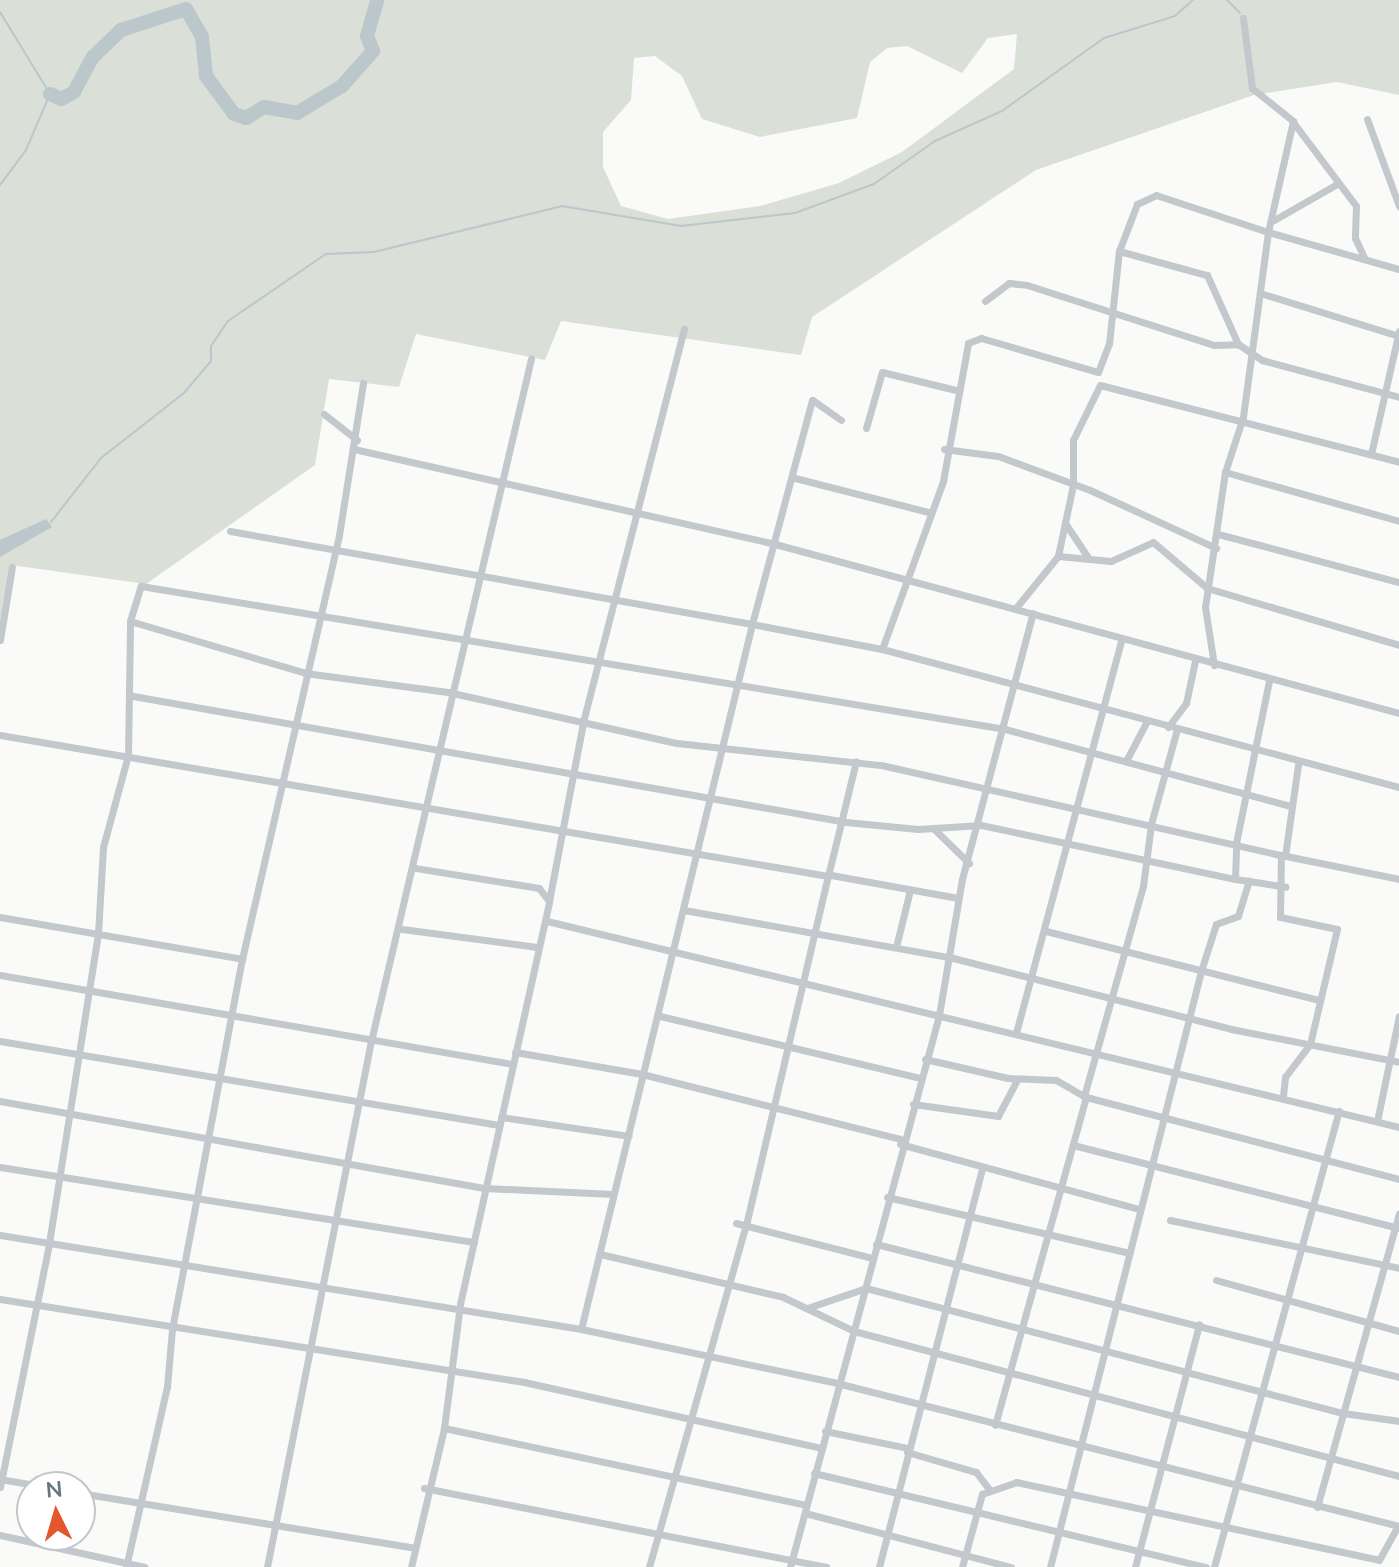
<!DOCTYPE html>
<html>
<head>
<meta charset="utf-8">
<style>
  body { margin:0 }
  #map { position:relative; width:1399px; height:1567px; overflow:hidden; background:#fafaf8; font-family:Mulish,sans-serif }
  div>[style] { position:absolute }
  .green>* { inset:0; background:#dadfd7 }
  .water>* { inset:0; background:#bbc7cb }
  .stream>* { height:2px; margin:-1px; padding:0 1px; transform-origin:1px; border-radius:1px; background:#bbc7cb }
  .river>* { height:14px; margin:-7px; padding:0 7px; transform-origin:7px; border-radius:7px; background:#bbc7cb }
  .minor>* { height:7px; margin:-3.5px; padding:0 3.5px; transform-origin:3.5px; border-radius:3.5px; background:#c3c8cc }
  span { translate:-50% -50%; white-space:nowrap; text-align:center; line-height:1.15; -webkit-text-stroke:8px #fff; paint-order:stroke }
  .north { position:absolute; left:16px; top:1471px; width:80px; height:80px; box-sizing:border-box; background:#fff; border:2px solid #c1c8cd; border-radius:50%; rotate:355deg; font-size:22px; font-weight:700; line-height:32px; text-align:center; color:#657683 }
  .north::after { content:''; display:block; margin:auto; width:28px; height:36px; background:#e4572e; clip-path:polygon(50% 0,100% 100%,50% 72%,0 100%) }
</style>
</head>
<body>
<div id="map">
  <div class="green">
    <div style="clip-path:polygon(evenodd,0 0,1399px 0,1399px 95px,1337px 82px,1254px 95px,1036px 170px,812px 317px,801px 355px,561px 321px,545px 360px,416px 334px,399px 387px,329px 379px,315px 465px,146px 584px,11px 565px,0 623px,0 0,1017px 34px,1014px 69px,902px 152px,839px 183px,760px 206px,668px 219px,621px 206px,603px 167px,603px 132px,631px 100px,634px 58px,655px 56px,682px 76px,702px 119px,760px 137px,857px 118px,870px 62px,887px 48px,907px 46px,962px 73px,988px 38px,1017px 34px)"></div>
  </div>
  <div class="water">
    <div style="clip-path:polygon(46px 519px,52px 527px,0 557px,0 540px)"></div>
  </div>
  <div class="stream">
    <div style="left:1227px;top:0;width:18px;rotate:45deg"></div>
    <div style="left:0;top:12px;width:96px;rotate:58.6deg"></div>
    <div style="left:50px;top:94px;width:61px;rotate:113.2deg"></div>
    <div style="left:26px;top:150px;width:44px;rotate:126.6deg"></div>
    <div style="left:51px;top:522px;width:81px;rotate:-52deg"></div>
    <div style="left:101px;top:458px;width:105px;rotate:-38.1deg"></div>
    <div style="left:184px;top:393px;width:42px;rotate:-49.8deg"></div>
    <div style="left:211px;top:361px;width:15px;rotate:-90deg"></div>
    <div style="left:211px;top:346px;width:30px;rotate:-56deg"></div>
    <div style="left:228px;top:321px;width:119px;rotate:-34.4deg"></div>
    <div style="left:326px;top:254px;width:48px;rotate:-2.4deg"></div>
    <div style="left:374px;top:252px;width:194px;rotate:-13.7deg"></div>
    <div style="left:562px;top:206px;width:121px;rotate:9.5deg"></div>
    <div style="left:681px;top:226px;width:115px;rotate:-6.5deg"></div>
    <div style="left:795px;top:213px;width:84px;rotate:-20.2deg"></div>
    <div style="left:874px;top:184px;width:75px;rotate:-35.2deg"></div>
    <div style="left:935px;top:141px;width:73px;rotate:-24.1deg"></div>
    <div style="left:1002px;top:111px;width:125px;rotate:-35.6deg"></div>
    <div style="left:1104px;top:38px;width:74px;rotate:-17.2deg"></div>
    <div style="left:1175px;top:16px;width:24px;rotate:-42deg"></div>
  </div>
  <div class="river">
    <div style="left:50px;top:94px;width:12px;rotate:24deg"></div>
    <div style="left:61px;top:99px;width:15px;rotate:-28deg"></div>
    <div style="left:74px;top:92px;width:40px;rotate:-62deg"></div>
    <div style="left:93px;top:57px;width:39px;rotate:-44deg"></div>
    <div style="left:121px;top:30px;width:68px;rotate:-17.9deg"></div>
    <div style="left:186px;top:9px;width:32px;rotate:60deg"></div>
    <div style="left:202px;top:37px;width:39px;rotate:84deg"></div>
    <div style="left:206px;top:76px;width:47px;rotate:53.6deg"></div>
    <div style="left:234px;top:114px;width:13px;rotate:18deg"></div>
    <div style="left:246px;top:118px;width:21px;rotate:-31deg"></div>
    <div style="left:264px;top:107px;width:34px;rotate:10deg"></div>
    <div style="left:297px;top:113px;width:52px;rotate:-31deg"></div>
    <div style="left:342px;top:86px;width:47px;rotate:-48.5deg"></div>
    <div style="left:373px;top:51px;width:16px;rotate:-112deg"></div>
    <div style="left:367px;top:36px;width:37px;rotate:-74deg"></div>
  </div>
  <div class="minor">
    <div style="left:1243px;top:18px;width:71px;rotate:82.7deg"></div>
    <div style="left:1252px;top:88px;width:53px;rotate:38.8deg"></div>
    <div style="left:1293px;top:121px;width:114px;rotate:102.7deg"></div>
    <div style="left:1268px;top:232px;width:136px;rotate:15.8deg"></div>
    <div style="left:1367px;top:119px;width:93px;rotate:69.8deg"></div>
    <div style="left:1293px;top:122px;width:105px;rotate:53.1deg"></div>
    <div style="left:1356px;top:206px;width:32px;rotate:92deg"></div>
    <div style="left:1355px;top:238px;width:23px;rotate:65deg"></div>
    <div style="left:1274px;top:220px;width:73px;rotate:-29.7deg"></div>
    <div style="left:1119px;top:251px;width:91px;rotate:15.3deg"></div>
    <div style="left:1207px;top:275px;width:76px;rotate:65.8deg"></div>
    <div style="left:1238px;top:344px;width:29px;rotate:34deg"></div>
    <div style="left:1262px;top:360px;width:142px;rotate:15.1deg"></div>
    <div style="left:1260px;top:293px;width:145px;rotate:17.2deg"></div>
    <div style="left:985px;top:301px;width:30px;rotate:-37deg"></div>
    <div style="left:1009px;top:283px;width:18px;rotate:6deg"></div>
    <div style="left:1027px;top:285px;width:196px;rotate:17.8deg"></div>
    <div style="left:1214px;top:345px;width:24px;rotate:-2deg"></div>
    <div style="left:324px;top:414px;width:42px;rotate:38.2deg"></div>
    <div style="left:841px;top:420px;width:35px;rotate:-145deg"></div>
    <div style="left:812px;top:400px;width:232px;rotate:105deg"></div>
    <div style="left:752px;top:624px;width:132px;rotate:10.9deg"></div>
    <div style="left:882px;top:649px;width:535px;rotate:14.95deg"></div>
    <div style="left:866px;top:428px;width:58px;rotate:-74.1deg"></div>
    <div style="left:882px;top:372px;width:76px;rotate:13.7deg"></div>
    <div style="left:354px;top:449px;width:432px;rotate:12.7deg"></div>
    <div style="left:775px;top:544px;width:646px;rotate:15.15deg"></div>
    <div style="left:944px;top:449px;width:54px;rotate:7.4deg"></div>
    <div style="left:998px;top:456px;width:98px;rotate:20.3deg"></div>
    <div style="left:1090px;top:490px;width:139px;rotate:24.7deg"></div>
    <div style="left:1371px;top:454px;width:126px;rotate:-77.2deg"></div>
    <div style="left:1225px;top:472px;width:181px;rotate:15.7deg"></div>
    <div style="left:795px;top:478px;width:137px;rotate:14.3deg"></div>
    <div style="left:1065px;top:523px;width:43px;rotate:56.3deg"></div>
    <div style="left:230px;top:531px;width:530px;rotate:10.1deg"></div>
    <div style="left:752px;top:624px;width:725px;rotate:103.63deg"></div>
    <div style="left:1218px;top:534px;width:187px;rotate:14.9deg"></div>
    <div style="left:1058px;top:556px;width:53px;rotate:5.4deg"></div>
    <div style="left:1111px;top:561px;width:46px;rotate:-24.3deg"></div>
    <div style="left:1153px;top:542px;width:71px;rotate:40.4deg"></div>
    <div style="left:1207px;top:588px;width:200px;rotate:16.5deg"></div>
    <div style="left:1015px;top:609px;width:68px;rotate:-50.9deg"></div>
    <div style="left:1058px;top:556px;width:73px;rotate:-78.1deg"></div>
    <div style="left:1073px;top:485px;width:45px;rotate:-90deg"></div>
    <div style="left:1073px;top:440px;width:61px;rotate:-63.9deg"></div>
    <div style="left:1100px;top:385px;width:309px;rotate:14.4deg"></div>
    <div style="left:130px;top:621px;width:183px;rotate:16.5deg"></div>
    <div style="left:305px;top:673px;width:144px;rotate:7.6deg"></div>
    <div style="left:448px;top:692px;width:235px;rotate:12.6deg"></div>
    <div style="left:677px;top:743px;width:205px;rotate:6.2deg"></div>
    <div style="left:881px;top:765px;width:414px;rotate:12.7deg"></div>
    <div style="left:1285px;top:856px;width:92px;rotate:-81.9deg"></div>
    <div style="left:0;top:640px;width:74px;rotate:-80.7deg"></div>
    <div style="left:882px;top:649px;width:179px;rotate:-70deg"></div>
    <div style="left:943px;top:481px;width:140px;rotate:-79.7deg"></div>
    <div style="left:968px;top:343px;width:14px;rotate:-21deg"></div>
    <div style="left:981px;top:338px;width:122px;rotate:16.2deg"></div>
    <div style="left:1098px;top:372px;width:30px;rotate:-69deg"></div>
    <div style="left:1109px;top:344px;width:94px;rotate:-83.9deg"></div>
    <div style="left:1119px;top:251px;width:50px;rotate:-69deg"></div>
    <div style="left:1137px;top:204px;width:21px;rotate:-25deg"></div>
    <div style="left:1156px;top:195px;width:118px;rotate:18.3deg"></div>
    <div style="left:1268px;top:232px;width:187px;rotate:97.7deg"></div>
    <div style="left:1243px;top:417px;width:58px;rotate:108.1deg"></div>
    <div style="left:1225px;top:472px;width:136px;rotate:98.4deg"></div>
    <div style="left:1205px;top:607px;width:59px;rotate:81.2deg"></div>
    <div style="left:133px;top:696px;width:724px;rotate:10.02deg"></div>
    <div style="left:846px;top:822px;width:72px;rotate:5.6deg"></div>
    <div style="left:918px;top:829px;width:63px;rotate:-3.6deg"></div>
    <div style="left:981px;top:825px;width:260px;rotate:12deg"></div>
    <div style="left:1168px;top:727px;width:30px;rotate:-53deg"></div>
    <div style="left:1186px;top:703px;width:43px;rotate:-77.9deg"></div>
    <div style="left:0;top:735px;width:840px;rotate:9.66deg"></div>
    <div style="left:828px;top:876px;width:118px;rotate:-76.3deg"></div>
    <div style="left:1127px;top:759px;width:43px;rotate:-62.2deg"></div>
    <div style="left:934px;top:829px;width:49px;rotate:44.2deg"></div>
    <div style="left:831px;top:875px;width:129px;rotate:10.3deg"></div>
    <div style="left:1249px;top:881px;width:37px;rotate:9deg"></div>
    <div style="left:549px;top:901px;width:182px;rotate:-79.2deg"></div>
    <div style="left:583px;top:722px;width:406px;rotate:-75.6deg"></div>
    <div style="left:684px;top:910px;width:273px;rotate:10.1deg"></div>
    <div style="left:953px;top:958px;width:287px;rotate:14.3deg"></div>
    <div style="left:1231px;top:1029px;width:171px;rotate:11.1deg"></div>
    <div style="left:0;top:917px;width:246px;rotate:9.8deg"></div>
    <div style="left:547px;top:921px;width:877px;rotate:13.59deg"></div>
    <div style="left:402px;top:929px;width:136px;rotate:7.6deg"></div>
    <div style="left:1046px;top:931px;width:282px;rotate:14.2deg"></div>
    <div style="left:896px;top:947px;width:59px;rotate:-76.2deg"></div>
    <div style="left:0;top:975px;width:520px;rotate:9.86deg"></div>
    <div style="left:660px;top:1016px;width:268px;rotate:13.4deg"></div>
    <div style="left:1016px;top:1033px;width:405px;rotate:-75deg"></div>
    <div style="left:0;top:1041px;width:506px;rotate:9.56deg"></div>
    <div style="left:515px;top:1052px;width:129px;rotate:9.8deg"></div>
    <div style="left:642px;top:1074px;width:267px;rotate:14.1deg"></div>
    <div style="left:925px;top:1059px;width:85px;rotate:12.9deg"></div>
    <div style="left:1008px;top:1078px;width:48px;rotate:2.4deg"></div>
    <div style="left:1056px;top:1080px;width:34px;rotate:30deg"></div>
    <div style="left:1086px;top:1097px;width:324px;rotate:14.7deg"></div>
    <div style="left:1084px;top:1096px;width:218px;rotate:-74.3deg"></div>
    <div style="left:1143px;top:886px;width:63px;rotate:-82.6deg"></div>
    <div style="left:1151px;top:824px;width:98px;rotate:-74.7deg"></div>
    <div style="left:1283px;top:1096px;width:19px;rotate:-84deg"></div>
    <div style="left:1285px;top:1077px;width:41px;rotate:-52.9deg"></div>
    <div style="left:1310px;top:1044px;width:118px;rotate:-76.8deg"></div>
    <div style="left:1337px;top:929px;width:58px;rotate:-168.1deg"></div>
    <div style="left:1280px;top:917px;width:62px;rotate:-89.1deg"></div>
    <div style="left:1281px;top:855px;width:120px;rotate:11.5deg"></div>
    <div style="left:0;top:1101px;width:493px;rotate:10.2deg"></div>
    <div style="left:485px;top:1188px;width:128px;rotate:2.7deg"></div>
    <div style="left:913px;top:1104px;width:86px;rotate:8deg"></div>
    <div style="left:998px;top:1116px;width:41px;rotate:-62.2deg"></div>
    <div style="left:501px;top:1117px;width:129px;rotate:8.4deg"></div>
    <div style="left:1377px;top:1121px;width:107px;rotate:-78.2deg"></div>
    <div style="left:900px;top:1144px;width:249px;rotate:15.2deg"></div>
    <div style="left:1073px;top:1145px;width:336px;rotate:14.3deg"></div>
    <div style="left:0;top:1167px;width:480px;rotate:9deg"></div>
    <div style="left:887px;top:1197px;width:249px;rotate:13deg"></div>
    <div style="left:1170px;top:1220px;width:234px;rotate:11.8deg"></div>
    <div style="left:736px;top:1223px;width:140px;rotate:14.4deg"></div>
    <div style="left:0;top:1235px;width:589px;rotate:9.19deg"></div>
    <div style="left:581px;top:1329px;width:262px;rotate:11.9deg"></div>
    <div style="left:837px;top:1383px;width:580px;rotate:14.28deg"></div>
    <div style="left:876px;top:1244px;width:540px;rotate:14.27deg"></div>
    <div style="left:600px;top:1254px;width:188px;rotate:13.2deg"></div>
    <div style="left:783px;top:1297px;width:79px;rotate:25.6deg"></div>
    <div style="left:854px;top:1331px;width:564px;rotate:14.9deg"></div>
    <div style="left:1216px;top:1280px;width:190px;rotate:15.6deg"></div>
    <div style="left:0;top:1299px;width:531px;rotate:9deg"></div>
    <div style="left:524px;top:1382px;width:304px;rotate:12.5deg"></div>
    <div style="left:810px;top:1307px;width:59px;rotate:-18.7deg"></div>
    <div style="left:866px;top:1288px;width:493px;rotate:14.7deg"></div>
    <div style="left:1343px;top:1413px;width:57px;rotate:8.1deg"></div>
    <div style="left:995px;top:1425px;width:340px;rotate:-74.5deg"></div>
    <div style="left:444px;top:1428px;width:370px;rotate:12deg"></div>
    <div style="left:825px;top:1431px;width:85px;rotate:11.6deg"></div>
    <div style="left:907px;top:1452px;width:72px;rotate:16.2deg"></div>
    <div style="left:976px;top:1472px;width:20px;rotate:53deg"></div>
    <div style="left:814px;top:1473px;width:403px;rotate:13.5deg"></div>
    <div style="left:0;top:1479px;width:48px;rotate:9.7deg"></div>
    <div style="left:0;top:1487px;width:249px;rotate:-78.6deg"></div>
    <div style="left:49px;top:1243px;width:313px;rotate:-81deg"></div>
    <div style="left:98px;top:934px;width:87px;rotate:-86.7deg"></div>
    <div style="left:103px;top:847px;width:95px;rotate:-74.8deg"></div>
    <div style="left:128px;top:755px;width:134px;rotate:-89.1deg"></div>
    <div style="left:130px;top:621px;width:37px;rotate:-73deg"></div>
    <div style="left:141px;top:586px;width:876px;rotate:9.4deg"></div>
    <div style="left:1005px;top:729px;width:296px;rotate:15.1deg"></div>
    <div style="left:424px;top:1488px;width:410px;rotate:11.1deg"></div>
    <div style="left:80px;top:1493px;width:339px;rotate:9.3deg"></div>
    <div style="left:1317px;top:1507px;width:305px;rotate:-74.4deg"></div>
    <div style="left:805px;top:1513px;width:213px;rotate:14.7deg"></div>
    <div style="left:0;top:1535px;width:148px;rotate:12.5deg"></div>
    <div style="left:126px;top:1567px;width:185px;rotate:-77.2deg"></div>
    <div style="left:167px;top:1387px;width:58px;rotate:-85.1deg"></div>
    <div style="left:172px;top:1329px;width:377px;rotate:-79.3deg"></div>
    <div style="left:242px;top:959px;width:435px;rotate:-77.1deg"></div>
    <div style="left:339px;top:535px;width:154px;rotate:-81deg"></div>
    <div style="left:267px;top:1567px;width:536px;rotate:-78.82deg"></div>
    <div style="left:371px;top:1041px;width:701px;rotate:-76.8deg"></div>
    <div style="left:411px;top:1567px;width:143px;rotate:-76.6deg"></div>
    <div style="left:444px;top:1428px;width:125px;rotate:-82.6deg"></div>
    <div style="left:460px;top:1304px;width:413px;rotate:-77.5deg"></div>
    <div style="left:549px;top:901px;width:16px;rotate:-128deg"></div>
    <div style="left:539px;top:888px;width:126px;rotate:-170.8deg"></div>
    <div style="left:649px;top:1567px;width:355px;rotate:-74.2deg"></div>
    <div style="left:746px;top:1225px;width:359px;rotate:-76.8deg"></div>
    <div style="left:790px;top:1567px;width:572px;rotate:-74.89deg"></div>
    <div style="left:939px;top:1015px;width:138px;rotate:-80.4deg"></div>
    <div style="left:962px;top:879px;width:275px;rotate:-75.1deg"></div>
    <div style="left:879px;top:1567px;width:411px;rotate:-75.5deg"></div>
    <div style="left:962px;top:1567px;width:76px;rotate:-74.7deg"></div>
    <div style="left:982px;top:1494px;width:36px;rotate:-19deg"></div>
    <div style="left:1016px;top:1482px;width:371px;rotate:12.1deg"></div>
    <div style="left:1379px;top:1560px;width:39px;rotate:-61deg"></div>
    <div style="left:1050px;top:1567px;width:615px;rotate:-75.78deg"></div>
    <div style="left:1201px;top:971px;width:49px;rotate:-72.3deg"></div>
    <div style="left:1216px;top:924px;width:23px;rotate:-20deg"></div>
    <div style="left:1238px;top:916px;width:37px;rotate:-73deg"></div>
    <div style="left:1249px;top:881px;width:14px;rotate:-172deg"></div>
    <div style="left:1235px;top:879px;width:36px;rotate:-88deg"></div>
    <div style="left:1236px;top:843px;width:165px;rotate:-78.5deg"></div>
    <div style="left:1135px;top:1567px;width:251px;rotate:-75.2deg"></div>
    <div style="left:1214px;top:1567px;width:473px;rotate:-74.7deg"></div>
  </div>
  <div class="north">N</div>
</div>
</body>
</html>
